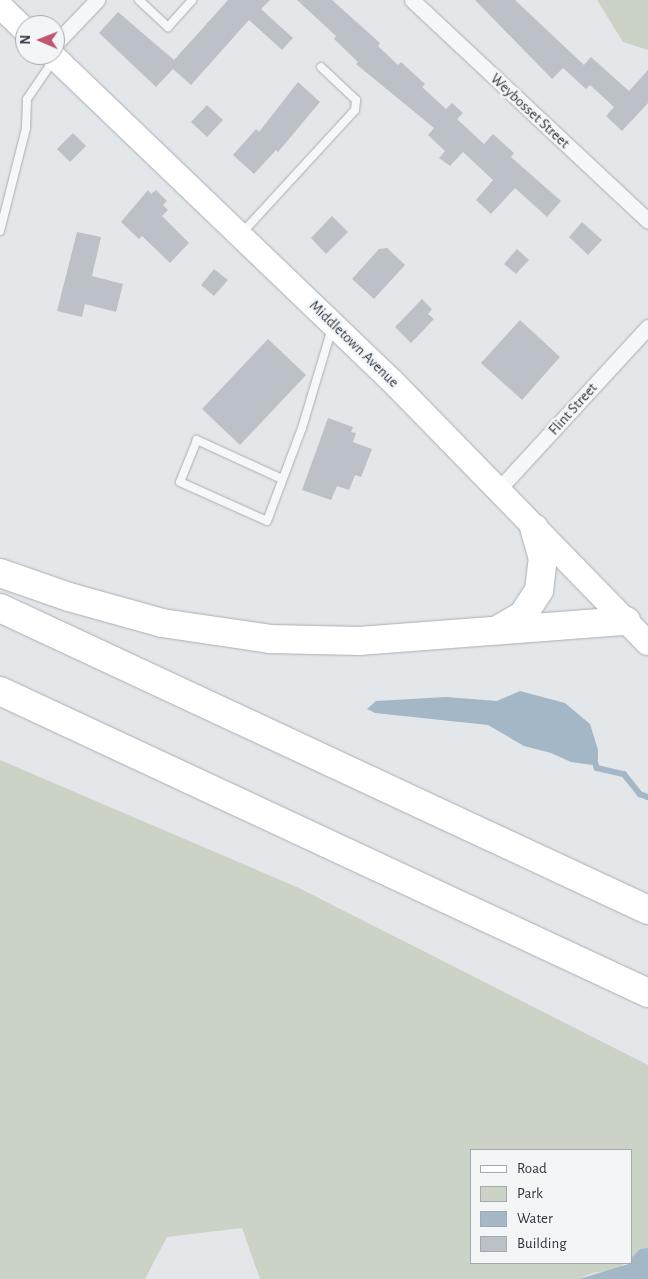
<!DOCTYPE html>
<html>
<head>
<meta charset="utf-8">
<style>
  body { margin:0 }
  #map { position:relative; width:648px; height:1279px; overflow:hidden; background:#e3e7ea; font-family:"Alegreya Sans",sans-serif }
  div>[style] { position:absolute }
  .green>* { inset:0; background:#cad3c6 }
  .water>* { inset:0; background:#a3b7c6 }
  .stream>* { height:5.5px; margin:-2.75px; padding:0 2.75px; transform-origin:2.75px; border-radius:2.75px; background:#a3b7c6 }
  .building>* { inset:0; background:#bbc1c6 }
  .roads { filter:drop-shadow(0 0 1px #a9aeb4) drop-shadow(0 0 1px #a9aeb4) }
  .lane>* { height:8px; margin:-4px; padding:0 4px; transform-origin:4px; border-radius:4px; background:#f6f7f9 }
  .street>* { height:15px; margin:-7.5px; padding:0 7.5px; transform-origin:7.5px; border-radius:7.5px; background:#f6f7f9 }
  .primary>* { height:24px; margin:-12px; padding:0 12px; transform-origin:12px; border-radius:12px; background:#fff }
  .highway>* { height:28px; margin:-14px; padding:0 14px; transform-origin:14px; border-radius:14px; background:#fff }
  span { translate:-50% -50%; white-space:nowrap; text-align:center; line-height:1.15; -webkit-text-stroke:5px #f3f5f7; paint-order:stroke }
  .street-label { font-size:15px; color:#2d3640 }
  .legend { position:absolute; left:470px; top:1149px; width:162px; height:115px; box-sizing:border-box; background:#f3f5f7; border:1px solid #a4a9ae; margin:0; padding:6px 9px; list-style:none; font-size:15px; color:#2d3640 }
  .legend li { display:flex; align-items:center; gap:10px; height:25px }
  .legend b { width:25px; border:1px solid #a4a9ae }
  .north { position:absolute; left:15px; top:15px; width:50px; height:50px; box-sizing:border-box; background:#f3f5f7; border:1px solid #a4a9ae; border-radius:50%; rotate:271deg; font-size:14px; font-weight:700; line-height:20px; text-align:center; color:#2d3640 }
  .north::after { content:''; display:block; margin:auto; width:18px; height:22px; background:#c05772; clip-path:polygon(50% 0,100% 100%,50% 72%,0 100%) }
</style>
</head>
<body>
<div id="map">
  <div class="green">
    <div style="clip-path:polygon(597px 0,648px 0,648px 50px,623px 42px)"></div>
    <div style="clip-path:polygon(0 760px,299px 888px,648px 1065px,648px 1248px,640px 1249px,632px 1257px,632px 1150px,472px 1150px,472px 1263px,625px 1263px,616px 1270px,592px 1273px,579px 1279px,260px 1279px,242px 1228px,167px 1237px,145px 1279px,0 1279px)"></div>
  </div>
  <div class="water">
    <div style="clip-path:polygon(520px 691px,565px 703px,590px 724px,598px 750px,598px 759px,592px 765px,571px 762px,551px 753px,524px 746px,488px 725px,375px 713px,367px 709px,376px 701px,446px 697px,497px 701px)"></div>
    <div style="clip-path:polygon(648px 1248px,648px 1279px,579px 1279px,632px 1263px,632px 1257px,640px 1249px)"></div>
  </div>
  <div class="stream">
    <div style="left:594px;top:756px;width:12px;rotate:76deg"></div>
    <div style="left:597px;top:768px;width:28px;rotate:13deg"></div>
    <div style="left:624px;top:774px;width:26px;rotate:51deg"></div>
    <div style="left:640px;top:794px;width:9px;rotate:21deg"></div>
  </div>
  <div class="building">
    <div style="clip-path:polygon(228px 0,270px 0,261px 9px,293px 38px,282px 50px,249px 20px,191px 85px,173px 69px,156px 87px,99px 33px,118px 12px,174px 60px)"></div>
    <div style="clip-path:polygon(297px 0,332px 0,380px 43px,378px 46px,398px 65px,401px 62px,425px 84px,422px 87px,446px 109px,452px 103px,463px 113px,457px 119px,484px 144px,493px 134px,514px 153px,511px 157px,561px 201px,547px 217px,515px 188px,491px 214px,476px 200px,493px 180px,463px 152px,450px 166px,439px 158px,445px 151px,428px 135px,434px 128px,356px 64px,358px 62px,334px 39px,336px 36px)"></div>
    <div style="clip-path:polygon(475px 0,515px 0,584px 65px,591px 57px,629px 91px,648px 70px,648px 103px,622px 131px,606px 116px,614px 107px,590px 85px,586px 89px,563px 68px,552px 79px)"></div>
    <div style="clip-path:polygon(298px 82px,320px 102px,278px 152px,276px 150px,254px 174px,233px 155px,256px 129px,259px 132px)"></div>
    <div style="clip-path:polygon(207px 105px,223px 120px,207px 137px,191px 122px)"></div>
    <div style="clip-path:polygon(73px 133px,86px 146px,70px 162px,57px 149px)"></div>
    <div style="clip-path:polygon(148px 190px,151px 194px,156px 190px,167px 201px,163px 205px,168px 210px,162px 216px,189px 243px,170px 263px,142px 236px,139px 239px,121px 222px)"></div>
    <div style="clip-path:polygon(332px 216px,348px 232px,326px 254px,311px 238px)"></div>
    <div style="clip-path:polygon(582px 222px,602px 240px,588px 255px,569px 237px)"></div>
    <div style="clip-path:polygon(77px 232px,101px 237px,92px 276px,123px 284px,116px 312px,85px 304px,82px 317px,57px 311px)"></div>
    <div style="clip-path:polygon(387px 248px,405px 265px,374px 299px,352px 279px,379px 249px)"></div>
    <div style="clip-path:polygon(517px 249px,529px 260px,516px 274px,504px 264px)"></div>
    <div style="clip-path:polygon(214px 269px,228px 280px,214px 296px,201px 285px)"></div>
    <div style="clip-path:polygon(422px 299px,432px 309px,428px 314px,434px 319px,411px 343px,395px 327px)"></div>
    <div style="clip-path:polygon(520px 320px,560px 357px,522px 400px,481px 363px)"></div>
    <div style="clip-path:polygon(268px 339px,306px 375px,240px 445px,202px 409px)"></div>
    <div style="clip-path:polygon(328px 418px,353px 427px,351px 432px,356px 433px,353px 442px,372px 449px,361px 477px,355px 475px,349px 490px,337px 486px,331px 500px,302px 490px)"></div>
  </div>
  <div class="roads">
    <div class="lane">
      <div style="left:139px;top:0;width:40px;rotate:43deg"></div>
      <div style="left:168px;top:27px;width:36px;rotate:-48deg"></div>
      <div style="left:0;top:231px;width:106px;rotate:-75.8deg"></div>
      <div style="left:26px;top:128px;width:29px;rotate:-88deg"></div>
      <div style="left:27px;top:99px;width:46px;rotate:-55.6deg"></div>
      <div style="left:242px;top:233px;width:167px;rotate:-47.4deg"></div>
      <div style="left:355px;top:110px;width:10px;rotate:-84deg"></div>
      <div style="left:356px;top:100px;width:48px;rotate:-136.7deg"></div>
      <div style="left:282px;top:479px;width:94px;rotate:-155.4deg"></div>
      <div style="left:197px;top:440px;width:45px;rotate:112deg"></div>
      <div style="left:180px;top:482px;width:95px;rotate:24.1deg"></div>
      <div style="left:267px;top:521px;width:99px;rotate:-69.4deg"></div>
      <div style="left:302px;top:428px;width:104px;rotate:-73.3deg"></div>
    </div>
    <div class="street">
      <div style="left:412px;top:0;width:323px;rotate:43.1deg"></div>
      <div style="left:55px;top:44px;width:61px;rotate:-46.3deg"></div>
      <div style="left:497px;top:491px;width:223px;rotate:-47.4deg"></div>
    </div>
    <div class="primary">
      <div style="left:0;top:6px;width:35px;rotate:44deg"></div>
      <div style="left:52px;top:55px;width:471px;rotate:43.8deg"></div>
      <div style="left:392px;top:381px;width:366px;rotate:45.7deg"></div>
    </div>
    <div class="highway">
      <div style="left:0;top:573px;width:73px;rotate:19.2deg"></div>
      <div style="left:69px;top:597px;width:97px;rotate:15.6deg"></div>
      <div style="left:162px;top:623px;width:109px;rotate:8.4deg"></div>
      <div style="left:270px;top:639px;width:89px;rotate:1.3deg"></div>
      <div style="left:359px;top:641px;width:268px;rotate:-4.3deg"></div>
      <div style="left:0;top:608px;width:715px;rotate:24.99deg"></div>
      <div style="left:499px;top:629px;width:28px;rotate:-30deg"></div>
      <div style="left:523px;top:615px;width:30px;rotate:-57deg"></div>
      <div style="left:539px;top:590px;width:31px;rotate:-83deg"></div>
      <div style="left:543px;top:559px;width:32px;rotate:-106deg"></div>
      <div style="left:0;top:691px;width:715px;rotate:24.99deg"></div>
    </div>
  </div>
  <div class="street-label">
    <span style="left:530px;top:111px;rotate:43deg">Weybosset Street</span>
    <span style="left:354px;top:344px;rotate:44deg">Middletown Avenue</span>
    <span style="left:573px;top:409px;rotate:-48deg">Flint Street</span>
  </div>
  <ul class="legend">
  <li><b style="height:6px;background:#fff"></b>Road</li>
  <li><b style="height:14px;background:#cad3c6"></b>Park</li>
  <li><b style="height:14px;background:#a3b7c6"></b>Water</li>
  <li><b style="height:14px;background:#bbc1c6"></b>Building</li>
  </ul>
  <div class="north">N</div>
</div>
</body>
</html>
